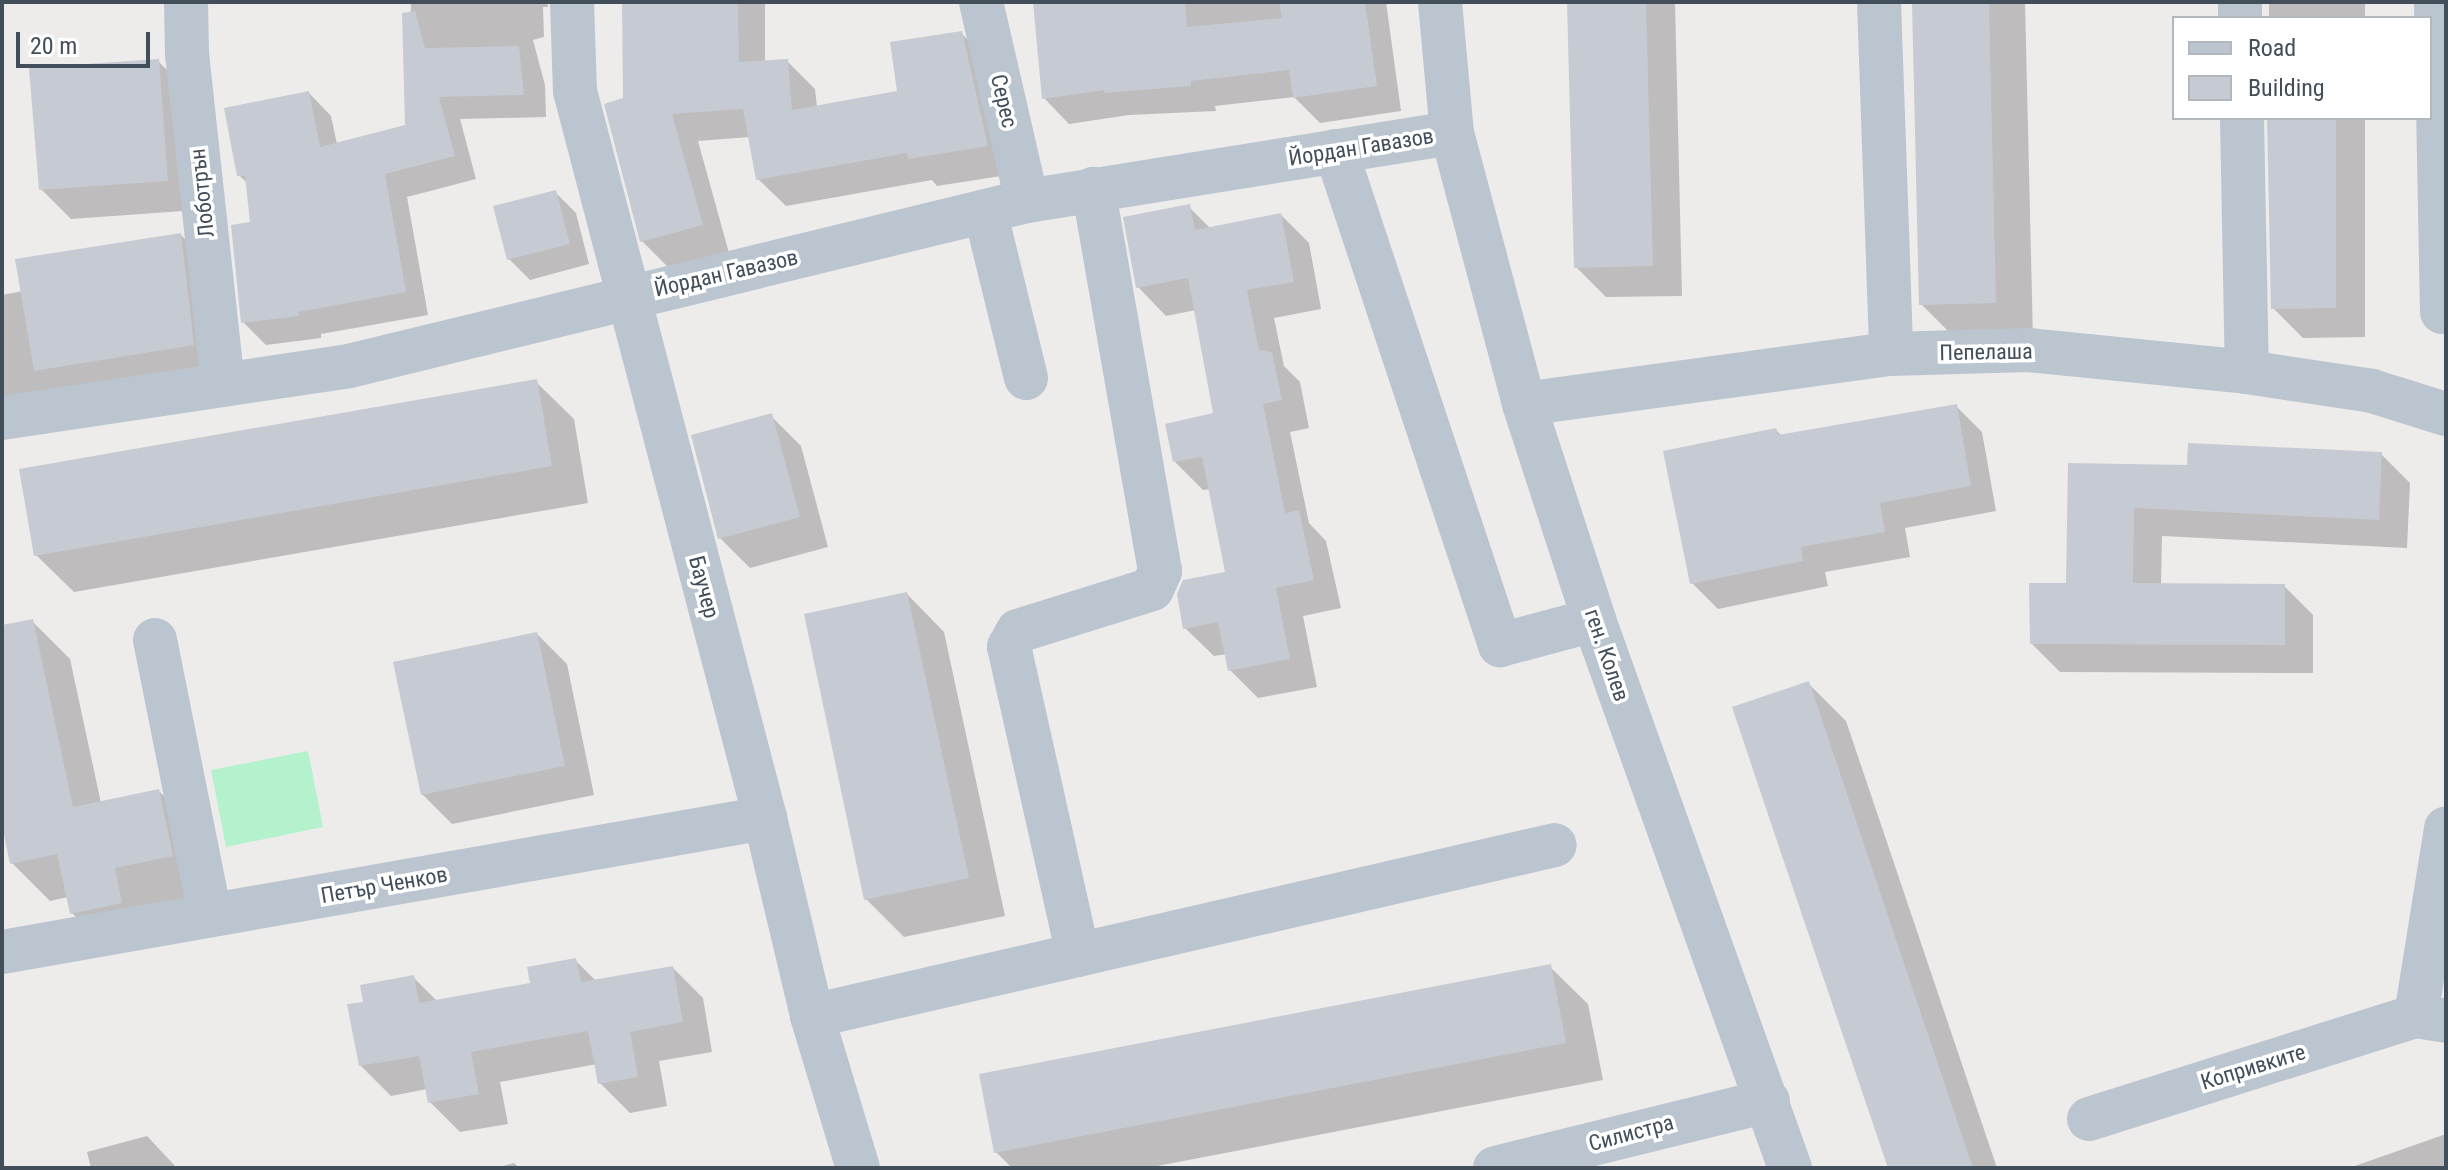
<!DOCTYPE html>
<html>
<head>
<meta charset="utf-8">
<style>
  body { margin:0 }
  #map { position:relative; width:2448px; height:1170px; overflow:hidden; background:#eeebeb; font-family:"Roboto Condensed",sans-serif }
  div>[style] { position:absolute }
  .green>* { inset:0; background:#b4f1cd }
  .shadow>* { inset:0; background:#0003 }
  .building>* { inset:0; background:#c6cad2 }
  .minor>* { height:44px; margin:-22px; padding:0 22px; transform-origin:22px; border-radius:22px; background:#bac5cf }
  span { translate:-50% -50%; white-space:nowrap; text-align:center; line-height:1.15; -webkit-text-stroke:7px #fff; paint-order:stroke }
  .street-label { font-size:22px; color:#424e59 }
  .frame { position:absolute; inset:0; border:4px solid #424e59; pointer-events:none }
  .legend { position:absolute; left:2172px; top:16px; width:260px; height:104px; box-sizing:border-box; background:#fff; border:2px solid #b3b8bd; margin:0; padding:10px 14px; list-style:none; font-size:24px; color:#424e59 }
  .legend li { display:flex; align-items:center; gap:16px; height:40px }
  .legend b { width:40px; border:2px solid #b3b8bd }
  .scale { position:absolute; left:16px; top:32px; width:134px; height:36px; box-sizing:border-box; border:4px solid #424e59; border-top:0; padding-left:10px; font-size:24px; line-height:28px; white-space:nowrap; color:#424e59; -webkit-text-stroke:6px #fff; paint-order:stroke }
</style>
</head>
<body>
<div id="map">
  <div class="green">
    <div style="clip-path:polygon(308px 751px,323px 827px,226px 847px,211px 770px)"></div>
  </div>
  <div class="shadow">
    <div style="clip-path:polygon(411px 2px,547px 2px,548px 7px,543px 7px,544px 37px,533px 40px,545px 85px,546px 117px,460px 119px,476px 179px,407px 197px,428px 315px,321px 334px,321px 338px,266px 345px,243px 322px,252px 224px,248px 184px,239px 175px,309px 93px,331px 116px,337px 144px,407px 126px)"></div>
    <div style="clip-path:polygon(624px 2px,765px 2px,765px 63px,787px 61px,815px 89px,817px 107px,900px 93px,961px 33px,989px 61px,1014px 174px,937px 186px,932px 180px,786px 206px,758px 179px,750px 137px,698px 141px,729px 253px,670px 269px,642px 241px,625px 100px)"></div>
    <div style="clip-path:polygon(859px 2px,982px 2px,982px 3px,859px 3px)"></div>
    <div style="clip-path:polygon(1126px 2px,1386px 2px,1401px 111px,1320px 123px,1294px 97px,1215px 106px,1216px 111px,1129px 115px,1069px 124px,1044px 98px)"></div>
    <div style="clip-path:polygon(1569px 2px,1675px 2px,1682px 296px,1606px 297px,1576px 267px)"></div>
    <div style="clip-path:polygon(1914px 2px,2025px 2px,2033px 340px,1959px 342px,1921px 304px)"></div>
    <div style="clip-path:polygon(2269px 2px,2365px 2px,2365px 18px,2269px 18px)"></div>
    <div style="clip-path:polygon(158px 61px,188px 91px,197px 210px,71px 219px,41px 189px)"></div>
    <div style="clip-path:polygon(2270px 118px,2365px 118px,2365px 337px,2303px 338px,2273px 308px)"></div>
    <div style="clip-path:polygon(555px 192px,576px 213px,589px 264px,530px 280px,509px 259px)"></div>
    <div style="clip-path:polygon(1189px 207px,1211px 229px,1281px 215px,1309px 243px,1321px 309px,1274px 318px,1284px 366px,1300px 382px,1309px 428px,1290px 432px,1309px 523px,1326px 541px,1341px 608px,1303px 616px,1317px 687px,1258px 698px,1230px 670px,1227px 654px,1214px 656px,1185px 628px,1227px 574px,1210px 489px,1203px 490px,1175px 462px,1216px 415px,1196px 310px,1166px 316px,1138px 287px)"></div>
    <div style="clip-path:polygon(181px 235px,205px 259px,217px 369px,2px 412px,2px 295px,23px 291px)"></div>
    <div style="clip-path:polygon(536px 382px,574px 419px,588px 503px,74px 592px,36px 555px)"></div>
    <div style="clip-path:polygon(1956px 406px,1982px 432px,1996px 511px,1905px 528px,1910px 557px,1825px 572px,1828px 586px,1718px 609px,1692px 583px,1776px 430px,1782px 436px)"></div>
    <div style="clip-path:polygon(771px 416px,801px 446px,828px 547px,750px 568px,720px 538px)"></div>
    <div style="clip-path:polygon(2381px 454px,2410px 483px,2407px 548px,2162px 536px,2161px 585px,2284px 586px,2313px 615px,2313px 673px,2060px 672px,2032px 644px,2068px 585px,2070px 465px,2189px 467px)"></div>
    <div style="clip-path:polygon(907px 594px,944px 632px,1005px 916px,904px 937px,866px 899px)"></div>
    <div style="clip-path:polygon(32px 621px,70px 659px,101px 803px,159px 791px,196px 829px,209px 894px,110px 951px,72px 913px,68px 897px,50px 901px,12px 863px,2px 816px,2px 628px)"></div>
    <div style="clip-path:polygon(537px 634px,567px 664px,594px 795px,452px 824px,422px 794px)"></div>
    <div style="clip-path:polygon(1808px 683px,1846px 721px,1997px 1168px,1890px 1168px)"></div>
    <div style="clip-path:polygon(575px 960px,597px 982px,673px 968px,703px 998px,712px 1052px,659px 1061px,667px 1106px,630px 1113px,600px 1083px,597px 1064px,500px 1082px,508px 1124px,460px 1132px,430px 1102px,427px 1089px,391px 1096px,361px 1066px,365px 1003px,413px 977px,438px 1002px,532px 985px)"></div>
    <div style="clip-path:polygon(1550px 967px,1588px 1004px,1603px 1080px,1147px 1168px,1012px 1168px,996px 1152px)"></div>
    <div style="clip-path:polygon(2446px 1134px,2446px 1168px,2349px 1168px)"></div>
    <div style="clip-path:polygon(147px 1136px,177px 1168px,91px 1168px,87px 1152px)"></div>
    <div style="clip-path:polygon(514px 1163px,519px 1168px,495px 1168px)"></div>
  </div>
  <div class="building">
    <div style="clip-path:polygon(622px 2px,738px 2px,739px 62px,788px 59px,792px 110px,897px 91px,890px 42px,962px 31px,988px 146px,908px 159px,907px 153px,756px 180px,743px 109px,672px 114px,703px 225px,640px 242px,604px 104px,623px 98px)"></div>
    <div style="clip-path:polygon(1033px 2px,1185px 2px,1187px 27px,1282px 18px,1279px 2px,1365px 2px,1377px 86px,1293px 98px,1289px 70px,1191px 81px,1191px 86px,1104px 93px,1104px 90px,1042px 99px)"></div>
    <div style="clip-path:polygon(1567px 2px,1646px 2px,1653px 266px,1574px 268px)"></div>
    <div style="clip-path:polygon(1912px 2px,1989px 2px,1996px 303px,1919px 305px)"></div>
    <div style="clip-path:polygon(415px 11px,425px 48px,519px 46px,524px 95px,439px 97px,455px 156px,385px 174px,406px 292px,299px 312px,299px 316px,241px 323px,231px 225px,250px 222px,245px 176px,237px 176px,224px 108px,309px 91px,320px 147px,405px 125px,402px 13px)"></div>
    <div style="clip-path:polygon(159px 59px,168px 181px,39px 190px,29px 68px)"></div>
    <div style="clip-path:polygon(2267px 118px,2336px 118px,2336px 308px,2271px 309px)"></div>
    <div style="clip-path:polygon(556px 190px,570px 244px,507px 260px,493px 206px)"></div>
    <div style="clip-path:polygon(1190px 204px,1195px 230px,1281px 213px,1294px 282px,1247px 290px,1259px 350px,1272px 352px,1282px 400px,1263px 404px,1285px 513px,1299px 510px,1314px 580px,1276px 588px,1290px 659px,1228px 671px,1218px 622px,1183px 629px,1177px 594px,1183px 580px,1225px 572px,1202px 457px,1173px 462px,1165px 424px,1213px 413px,1188px 278px,1136px 288px,1123px 217px)"></div>
    <div style="clip-path:polygon(181px 233px,194px 345px,34px 371px,15px 259px)"></div>
    <div style="clip-path:polygon(537px 379px,552px 466px,34px 556px,19px 469px)"></div>
    <div style="clip-path:polygon(1957px 404px,1971px 486px,1880px 503px,1885px 532px,1801px 547px,1803px 561px,1690px 584px,1663px 451px,1776px 428px,1778px 435px)"></div>
    <div style="clip-path:polygon(772px 413px,800px 517px,718px 539px,691px 435px)"></div>
    <div style="clip-path:polygon(2188px 443px,2382px 452px,2379px 520px,2134px 508px,2133px 583px,2285px 584px,2285px 645px,2030px 644px,2029px 583px,2066px 583px,2068px 463px,2187px 465px)"></div>
    <div style="clip-path:polygon(907px 592px,969px 878px,864px 900px,804px 614px)"></div>
    <div style="clip-path:polygon(33px 619px,73px 807px,159px 789px,173px 856px,115px 868px,122px 903px,70px 914px,57px 854px,10px 864px,2px 825px,2px 625px)"></div>
    <div style="clip-path:polygon(537px 632px,565px 766px,421px 795px,393px 662px)"></div>
    <div style="clip-path:polygon(1809px 681px,1973px 1168px,1888px 1168px,1779px 847px,1732px 707px)"></div>
    <div style="clip-path:polygon(576px 958px,581px 982px,673px 966px,683px 1022px,630px 1032px,638px 1077px,598px 1084px,588px 1031px,471px 1052px,479px 1094px,428px 1103px,419px 1056px,359px 1066px,347px 1004px,363px 1002px,360px 985px,414px 975px,419px 1003px,530px 983px,527px 967px)"></div>
    <div style="clip-path:polygon(1551px 964px,1566px 1043px,994px 1153px,979px 1074px)"></div>
  </div>
  <div class="minor">
    <div style="left:186px;top:2px;width:52px;rotate:88.9deg"></div>
    <div style="left:187px;top:54px;width:332px;rotate:83.8deg"></div>
    <div style="left:572px;top:2px;width:89px;rotate:88.1deg"></div>
    <div style="left:575px;top:91px;width:751px;rotate:75.35deg"></div>
    <div style="left:765px;top:818px;width:204px;rotate:76.6deg"></div>
    <div style="left:812px;top:1016px;width:159px;rotate:73.2deg"></div>
    <div style="left:981px;top:2px;width:204px;rotate:77deg"></div>
    <div style="left:1440px;top:2px;width:132px;rotate:84.8deg"></div>
    <div style="left:1452px;top:133px;width:280px;rotate:75.1deg"></div>
    <div style="left:1524px;top:404px;width:227px;rotate:72deg"></div>
    <div style="left:1594px;top:620px;width:582px;rotate:70.32deg"></div>
    <div style="left:1879px;top:2px;width:352px;rotate:88deg"></div>
    <div style="left:2240px;top:2px;width:16px;rotate:90deg"></div>
    <div style="left:2436px;top:2px;width:310px;rotate:88.9deg"></div>
    <div style="left:2242px;top:118px;width:254px;rotate:88.9deg"></div>
    <div style="left:1336px;top:151px;width:521px;rotate:71.63deg"></div>
    <div style="left:1500px;top:645px;width:97px;rotate:-14.9deg"></div>
    <div style="left:985px;top:211px;width:172px;rotate:76.2deg"></div>
    <div style="left:1524px;top:404px;width:370px;rotate:-7.8deg"></div>
    <div style="left:1891px;top:354px;width:137px;rotate:-1.7deg"></div>
    <div style="left:2028px;top:350px;width:220px;rotate:5.7deg"></div>
    <div style="left:2247px;top:372px;width:126px;rotate:8.6deg"></div>
    <div style="left:2372px;top:391px;width:77px;rotate:17.3deg"></div>
    <div style="left:2px;top:418px;width:351px;rotate:-8.5deg"></div>
    <div style="left:349px;top:366px;width:698px;rotate:-13.68deg"></div>
    <div style="left:1027px;top:201px;width:430px;rotate:-9.1deg"></div>
    <div style="left:155px;top:640px;width:280px;rotate:78.7deg"></div>
    <div style="left:2px;top:952px;width:775px;rotate:-9.96deg"></div>
    <div style="left:1078px;top:955px;width:316px;rotate:-102.6deg"></div>
    <div style="left:1009px;top:647px;width:18px;rotate:-61deg"></div>
    <div style="left:1018px;top:631px;width:140px;rotate:-17.4deg"></div>
    <div style="left:1152px;top:589px;width:20px;rotate:-66deg"></div>
    <div style="left:1160px;top:571px;width:388px;rotate:-99.9deg"></div>
    <div style="left:812px;top:1016px;width:762px;rotate:-12.96deg"></div>
    <div style="left:2416px;top:1016px;width:190px;rotate:-80.9deg"></div>
    <div style="left:2089px;top:1119px;width:343px;rotate:-17.5deg"></div>
    <div style="left:2416px;top:1016px;width:30px;rotate:9deg"></div>
    <div style="left:1495px;top:1168px;width:281px;rotate:-13.8deg"></div>
  </div>
  <div class="street-label">
    <span style="left:1004px;top:101px;rotate:77deg">Серес</span>
    <span style="left:1361px;top:147px;rotate:-9deg">Йордан Гавазов</span>
    <span style="left:202px;top:193px;rotate:-96deg">Лоботрън</span>
    <span style="left:726px;top:273px;rotate:-13deg">Йордан Гавазов</span>
    <span style="left:1986px;top:352px;rotate:-1deg">Пепелаша</span>
    <span style="left:704px;top:587px;rotate:75deg">Баучер</span>
    <span style="left:1607px;top:655px;rotate:71deg">ген. Колев</span>
    <span style="left:384px;top:885px;rotate:-10deg">Петър Ченков</span>
    <span style="left:2253px;top:1067px;rotate:-17deg">Копривките</span>
    <span style="left:1631px;top:1133px;rotate:-15deg">Силистра</span>
  </div>
  <div class="frame"></div>
  <ul class="legend">
  <li><b style="height:10px;background:#bac5cf"></b>Road</li>
  <li><b style="height:22px;background:#c6cad2"></b>Building</li>
  </ul>
  <div class="scale">20 m</div>
</div>
</body>
</html>
